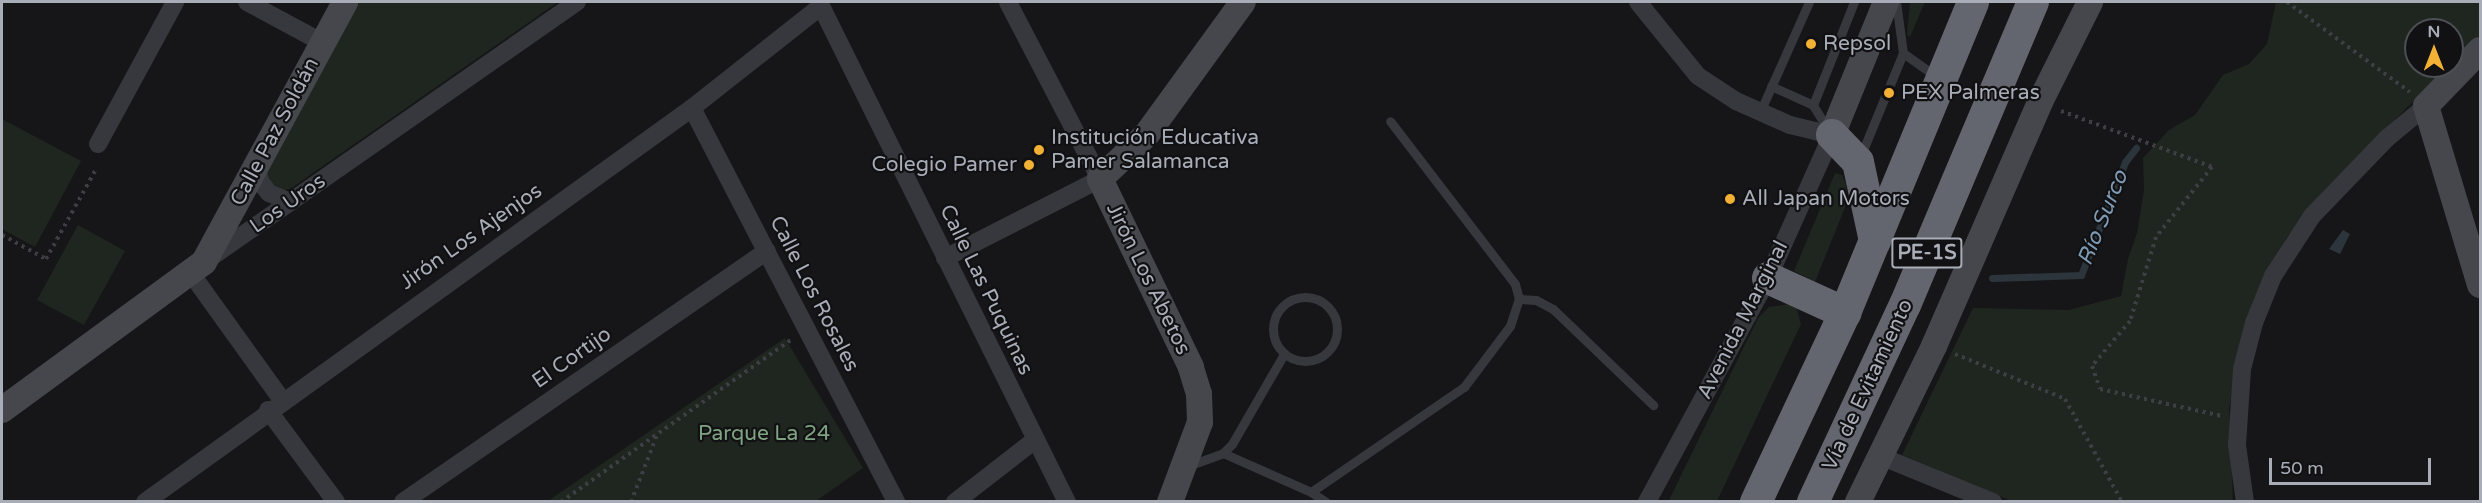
<!DOCTYPE html>
<html>
<head>
<meta charset="utf-8">
<style>
  body { margin:0 }
  #map { position:relative; width:2482px; height:503px; overflow:hidden; background:#161618; font-family:"Varela Round",sans-serif }
  div>[style] { position:absolute }
  .green>* { inset:0; background:#1e261f }
  .water>* { inset:0; background:#2c353c }
  .stream>* { height:7px; margin:-3.5px; padding:0 3.5px; transform-origin:3.5px; border-radius:3.5px; background:#2c353c }
  .path>* { height:4px; margin-top:-2px; transform-origin:0; background:repeating-linear-gradient(90deg,#3d3f44 0 3px,transparent 0 7.5px) }
  .lane>* { height:9px; margin:-4.5px; padding:0 4.5px; transform-origin:4.5px; border-radius:4.5px; background:#37383d }
  .lane>.ring { margin:-4.5px; padding:0; box-sizing:content-box; background:none; border:9px solid #37383d; border-radius:50% }
  .street>* { height:18px; margin:-9px; padding:0 9px; transform-origin:9px; border-radius:9px; background:#37383d }
  .secondary>* { height:26px; margin:-13px; padding:0 13px; transform-origin:13px; border-radius:13px; background:#45474d }
  .highway>* { height:32px; margin:-16px; padding:0 16px; transform-origin:16px; border-radius:16px; background:#63666e }
  .dots>* { width:16px; height:16px; translate:-50% -50%; box-sizing:border-box; border:3px solid #111113; border-radius:50% }
  span { translate:-50% -50%; white-space:nowrap; text-align:center; line-height:1.15; -webkit-text-stroke:4.5px #111113; paint-order:stroke }
  .shield-label span { padding:2px 4px; background:#111113; border:2px solid; border-radius:4px; -webkit-text-stroke-width:0 }
  .shield-label { font-size:20px; color:#a8adb8; font-weight:700 }
  .poi-label { font-size:21px; color:#a8adb8 }
  .left { translate:0 -50%; text-align:left }
  .right { translate:-100% -50%; text-align:right }
  .street-label { font-size:21px; color:#a8adb8 }
  .park-label { font-size:21px; color:#7fa381 }
  .water-label { font-size:22px; color:#7f9bb3; font-style:italic }
  .frame { position:absolute; inset:0; border:3px solid #a8adb8; pointer-events:none }
  .north { position:absolute; left:2404px; top:18px; width:60px; height:60px; box-sizing:border-box; background:#111113; border:2px solid #4d4f55; border-radius:50%; rotate:0deg; font-size:16px; font-weight:700; line-height:24px; text-align:center; color:#a8adb8 }
  .north::after { content:''; display:block; margin:auto; width:21px; height:27px; background:#f2b134; clip-path:polygon(50% 0,100% 100%,50% 72%,0 100%) }
  .scale { position:absolute; left:2269px; top:458px; width:162px; height:27px; box-sizing:border-box; border:3px solid #a8adb8; border-top:0; padding-left:8px; font-size:18px; line-height:21px; white-space:nowrap; color:#a8adb8; -webkit-text-stroke:4px #111113; paint-order:stroke }
</style>
</head>
<body>
<div id="map">
  <div class="green">
    <div style="clip-path:polygon(355px 2px,558px 2px,290px 189px,283px 190px,267px 180px,266px 168px)"></div>
    <div style="clip-path:polygon(1910px 2px,1925px 2px,1910px 37px,1907px 35px)"></div>
    <div style="clip-path:polygon(2276px 2px,2480px 2px,2480px 35px,2452px 62px,2452px 30px,2416px 30px,2416px 66px,2448px 66px,2322px 194px,2287px 237px,2264px 283px,2236px 369px,2229px 409px,2233px 501px,2011px 501px,1902px 455px,1973px 308px,2069px 310px,2121px 296px,2128px 259px,2137px 233px,2144px 190px,2143px 158px,2169px 130px,2195px 115px,2223px 75px,2249px 64px,2267px 44px)"></div>
    <div style="clip-path:polygon(2px 119px,81px 161px,35px 247px,2px 229px)"></div>
    <div style="clip-path:polygon(1835px 173px,1842px 175px,1846px 184px,1846px 205px,1815px 282px,1794px 271px)"></div>
    <div style="clip-path:polygon(78px 225px,125px 251px,84px 325px,37px 300px)"></div>
    <div style="clip-path:polygon(1790px 304px,1797px 309px,1801px 324px,1717px 501px,1668px 502px,1758px 318px,1769px 307px)"></div>
    <div style="clip-path:polygon(785px 338px,863px 468px,816px 501px,548px 501px)"></div>
  </div>
  <div class="water">
    <div style="clip-path:polygon(2343px 230px,2350px 234px,2340px 254px,2329px 249px)"></div>
  </div>
  <div class="stream">
    <div style="left:1992px;top:278px;width:89px;rotate:-1.9deg"></div>
    <div style="left:2081px;top:275px;width:121px;rotate:-68.7deg"></div>
    <div style="left:2125px;top:162px;width:18px;rotate:-52deg"></div>
  </div>
  <div class="path">
    <div style="left:2287px;top:2px;width:152px;rotate:36.2deg"></div>
    <div style="left:2061px;top:111px;width:161px;rotate:20.3deg"></div>
    <div style="left:2212px;top:167px;width:90px;rotate:128.7deg"></div>
    <div style="left:2156px;top:237px;width:88px;rotate:107.2deg"></div>
    <div style="left:2130px;top:321px;width:59px;rotate:130.2deg"></div>
    <div style="left:2092px;top:366px;width:24px;rotate:71deg"></div>
    <div style="left:2100px;top:389px;width:125px;rotate:12.5deg"></div>
    <div style="left:2px;top:235px;width:50px;rotate:28.6deg"></div>
    <div style="left:46px;top:259px;width:103px;rotate:-60.9deg"></div>
    <div style="left:1955px;top:354px;width:119px;rotate:22.2deg"></div>
    <div style="left:2065px;top:399px;width:118px;rotate:61deg"></div>
    <div style="left:561px;top:502px;width:283px;rotate:-35.2deg"></div>
    <div style="left:631px;top:502px;width:72px;rotate:-68.8deg"></div>
  </div>
  <div class="lane">
    <div style="left:1903px;top:53px;width:42px;rotate:35.2deg"></div>
    <div style="left:1771px;top:86px;width:46px;rotate:24.3deg"></div>
    <div style="left:1760px;top:112px;width:120px;rotate:-66deg"></div>
    <div style="left:1829px;top:131px;width:31px;rotate:-122deg"></div>
    <div style="left:1813px;top:105px;width:111px;rotate:-68.3deg"></div>
    <div style="left:1861px;top:155px;width:110px;rotate:-67.6deg"></div>
    <div style="left:1903px;top:53px;width:51px;rotate:-97.8deg"></div>
    <div class="ring" style="left:1273px;top:297px;width:55px;height:55px"></div>
    <div style="left:1519px;top:299px;width:17px;rotate:3deg"></div>
    <div style="left:1536px;top:300px;width:19px;rotate:28deg"></div>
    <div style="left:1553px;top:309px;width:139px;rotate:43.8deg"></div>
    <div style="left:1223px;top:453px;width:96px;rotate:23.9deg"></div>
    <div style="left:1311px;top:492px;width:186px;rotate:-34.5deg"></div>
    <div style="left:1464px;top:387px;width:76px;rotate:-53deg"></div>
    <div style="left:1510px;top:326px;width:28px;rotate:-72deg"></div>
    <div style="left:1519px;top:299px;width:16px;rotate:-105deg"></div>
    <div style="left:1515px;top:284px;width:205px;rotate:-127.5deg"></div>
    <div style="left:1188px;top:466px;width:37px;rotate:-20deg"></div>
    <div style="left:1223px;top:453px;width:13px;rotate:-45deg"></div>
    <div style="left:1232px;top:444px;width:104px;rotate:-60deg"></div>
    <div style="left:1311px;top:492px;width:18px;rotate:34deg"></div>
  </div>
  <div class="street">
    <div style="left:247px;top:2px;width:86px;rotate:28.3deg"></div>
    <div style="left:819px;top:2px;width:558px;rotate:63.62deg"></div>
    <div style="left:1638px;top:2px;width:95px;rotate:51deg"></div>
    <div style="left:1698px;top:76px;width:45px;rotate:33.3deg"></div>
    <div style="left:1736px;top:101px;width:59px;rotate:24deg"></div>
    <div style="left:1790px;top:125px;width:43px;rotate:13.4deg"></div>
    <div style="left:1832px;top:135px;width:157px;rotate:114.1deg"></div>
    <div style="left:1768px;top:278px;width:255px;rotate:118.4deg"></div>
    <div style="left:692px;top:108px;width:444px;rotate:62.6deg"></div>
    <div style="left:98px;top:144px;width:162px;rotate:-61.5deg"></div>
    <div style="left:256px;top:167px;width:17px;rotate:73deg"></div>
    <div style="left:261px;top:183px;width:13px;rotate:51deg"></div>
    <div style="left:269px;top:193px;width:23px;rotate:23deg"></div>
    <div style="left:945px;top:258px;width:174px;rotate:-27deg"></div>
    <div style="left:1100px;top:179px;width:199px;rotate:-117.5deg"></div>
    <div style="left:207px;top:260px;width:451px;rotate:-34.9deg"></div>
    <div style="left:190px;top:272px;width:158px;rotate:54.3deg"></div>
    <div style="left:268px;top:410px;width:114px;rotate:53.5deg"></div>
    <div style="left:1880px;top:456px;width:122px;rotate:22.2deg"></div>
    <div style="left:145px;top:502px;width:674px;rotate:-35.76deg"></div>
    <div style="left:692px;top:108px;width:164px;rotate:-38.3deg"></div>
    <div style="left:403px;top:502px;width:442px;rotate:-34.6deg"></div>
    <div style="left:955px;top:502px;width:101px;rotate:-37.8deg"></div>
    <div style="left:2245px;top:502px;width:58px;rotate:-98deg"></div>
    <div style="left:2237px;top:445px;width:76px;rotate:-86.2deg"></div>
    <div style="left:2242px;top:369px;width:48px;rotate:-75.4deg"></div>
    <div style="left:2254px;top:323px;width:51px;rotate:-68deg"></div>
    <div style="left:2273px;top:276px;width:72px;rotate:-57deg"></div>
    <div style="left:2312px;top:216px;width:107px;rotate:-46.1deg"></div>
    <div style="left:2386px;top:139px;width:52px;rotate:-39.5deg"></div>
  </div>
  <div class="secondary">
    <div style="left:2480px;top:50px;width:78px;rotate:134deg"></div>
    <div style="left:2426px;top:106px;width:187px;rotate:73.2deg"></div>
    <div style="left:1832px;top:135px;width:144px;rotate:-67.9deg"></div>
    <div style="left:2px;top:410px;width:250px;rotate:-36.2deg"></div>
    <div style="left:204px;top:262px;width:296px;rotate:-61.5deg"></div>
    <div style="left:1170px;top:502px;width:85px;rotate:-69.4deg"></div>
    <div style="left:1200px;top:422px;width:28px;rotate:-92deg"></div>
    <div style="left:1199px;top:394px;width:28px;rotate:-107deg"></div>
    <div style="left:1191px;top:367px;width:209px;rotate:-115.8deg"></div>
    <div style="left:1100px;top:179px;width:65px;rotate:-43.8deg"></div>
    <div style="left:1147px;top:134px;width:163px;rotate:-54deg"></div>
    <div style="left:1858px;top:502px;width:174px;rotate:-64deg"></div>
    <div style="left:1934px;top:346px;width:266px;rotate:-66.5deg"></div>
    <div style="left:2040px;top:102px;width:112px;rotate:-63.4deg"></div>
  </div>
  <div class="highway">
    <div style="left:1832px;top:135px;width:37px;rotate:46deg"></div>
    <div style="left:1858px;top:162px;width:81px;rotate:77.9deg"></div>
    <div style="left:1768px;top:278px;width:85px;rotate:24.4deg"></div>
    <div style="left:1756px;top:502px;width:209px;rotate:-64.8deg"></div>
    <div style="left:1845px;top:313px;width:336px;rotate:-67.6deg"></div>
    <div style="left:1813px;top:502px;width:217px;rotate:-65deg"></div>
    <div style="left:1905px;top:305px;width:329px;rotate:-67.1deg"></div>
  </div>
  <div class="dots">
    <div style="left:1811px;top:44px;background:#f2b134"></div>
    <div style="left:1889px;top:93px;background:#f2b134"></div>
    <div style="left:1039px;top:150px;background:#f2b134"></div>
    <div style="left:1029px;top:165px;background:#f2b134"></div>
    <div style="left:1730px;top:199px;background:#f2b134"></div>
  </div>
  <div class="shield-label">
    <span style="left:1927px;top:253px">PE-1S</span>
  </div>
  <div class="poi-label">
    <span class="left" style="left:1823px;top:44px">Repsol</span>
    <span class="left" style="left:1901px;top:93px">PEX Palmeras</span>
    <span class="left" style="left:1051px;top:150px">Institución Educativa<br>Pamer Salamanca</span>
    <span class="right" style="left:1017px;top:165px">Colegio Pamer</span>
    <span class="left" style="left:1742px;top:199px">All Japan Motors</span>
  </div>
  <div class="street-label">
    <span style="left:275px;top:132px;rotate:-62deg">Calle Paz Soldán</span>
    <span style="left:288px;top:204px;rotate:-35deg">Los Uros</span>
    <span style="left:471px;top:237px;rotate:-35deg">Jirón Los Ajenjos</span>
    <span style="left:1148px;top:279px;rotate:64deg">Jirón Los Abetos</span>
    <span style="left:986px;top:290px;rotate:64deg">Calle Las Puquinas</span>
    <span style="left:814px;top:294px;rotate:63deg">Calle Los Rosales</span>
    <span style="left:1743px;top:320px;rotate:-63deg">Avenida Marginal</span>
    <span style="left:572px;top:358px;rotate:-35deg">El Cortijo</span>
    <span style="left:1868px;top:385px;rotate:-65deg">Vía de Evitamiento</span>
  </div>
  <div class="park-label">
    <span style="left:764px;top:434px">Parque La 24</span>
  </div>
  <div class="water-label">
    <span style="left:2103px;top:218px;rotate:-68deg">Río Surco</span>
  </div>
  <div class="frame"></div>
  <div class="north">N</div>
  <div class="scale">50 m</div>
</div>
</body>
</html>
